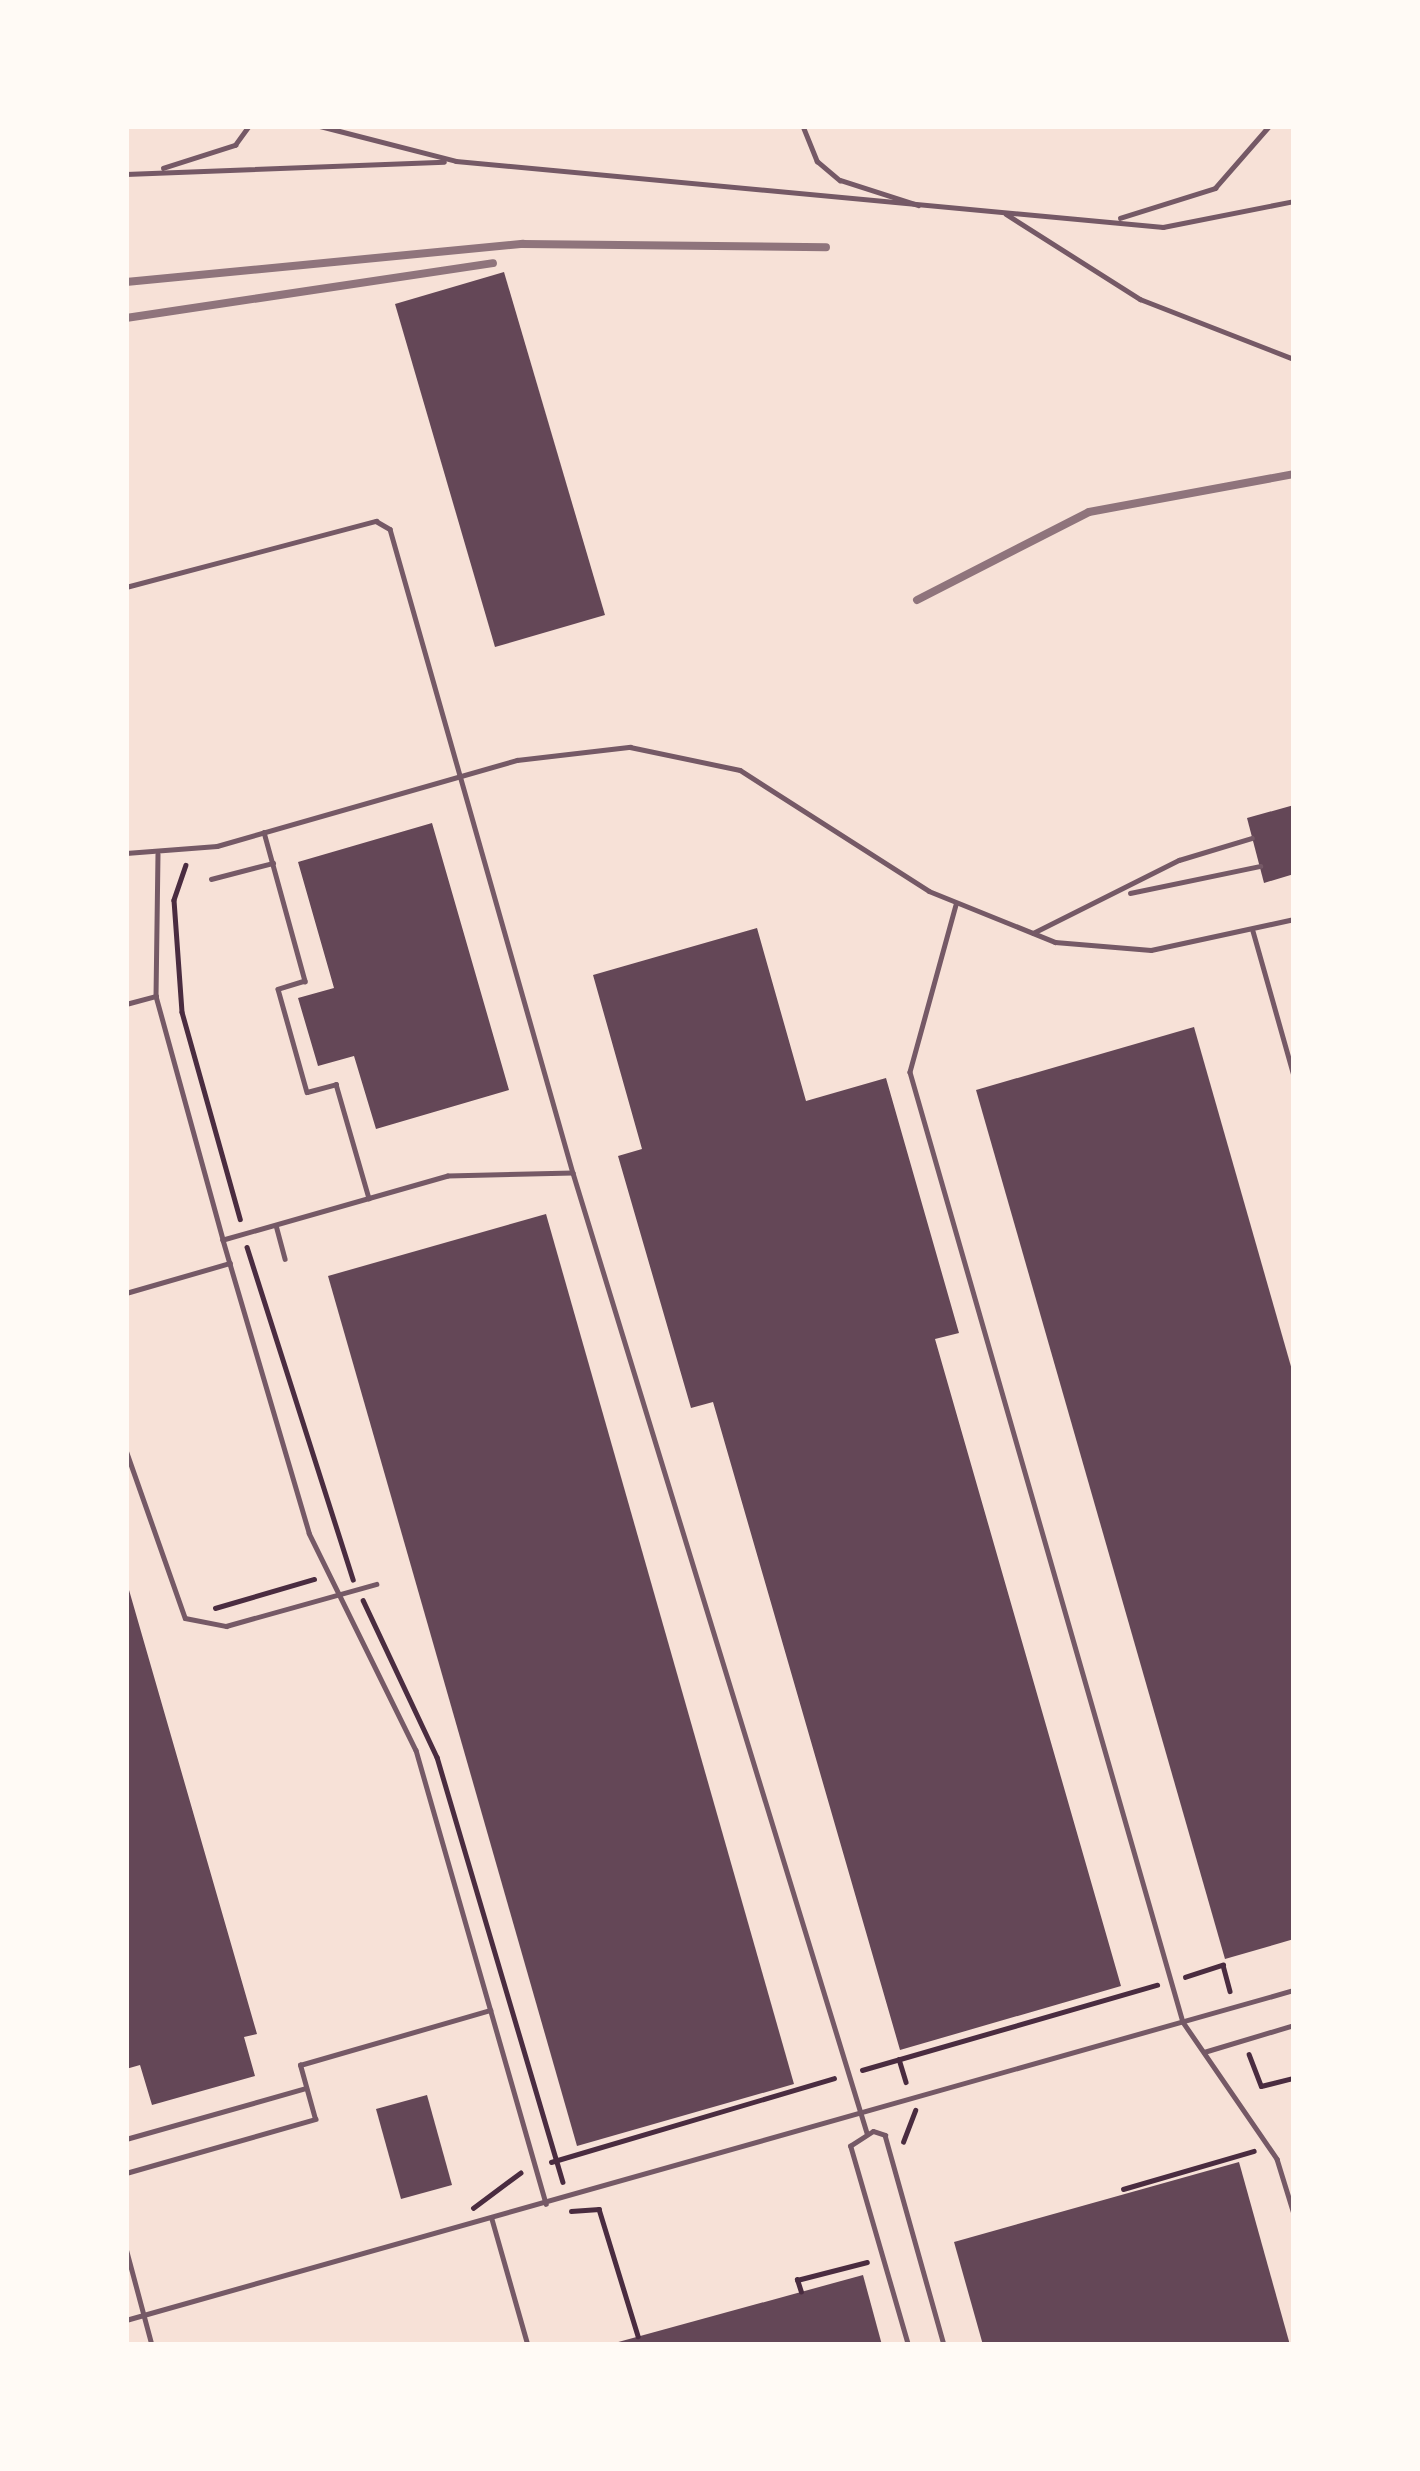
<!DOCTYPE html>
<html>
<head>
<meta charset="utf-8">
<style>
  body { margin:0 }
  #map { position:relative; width:1420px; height:2471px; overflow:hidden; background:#f7e1d7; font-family:Helvetica,sans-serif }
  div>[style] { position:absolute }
  .building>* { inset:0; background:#644757 }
  .path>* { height:4.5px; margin:-2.25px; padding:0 2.25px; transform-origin:2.25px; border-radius:2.25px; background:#4a2c40 }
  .service>* { height:4.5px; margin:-2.25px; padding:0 2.25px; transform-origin:2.25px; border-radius:2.25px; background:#755966 }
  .rail>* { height:8px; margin:-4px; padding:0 4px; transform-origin:4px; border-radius:4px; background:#8f747c }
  span { translate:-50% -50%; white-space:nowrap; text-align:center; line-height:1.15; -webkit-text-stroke:10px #fffaf5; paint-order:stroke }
  .frame { position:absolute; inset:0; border:129px solid #fffaf5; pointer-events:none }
</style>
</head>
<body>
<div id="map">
  <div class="building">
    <div style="clip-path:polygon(504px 272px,605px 615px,495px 647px,395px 304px)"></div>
    <div style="clip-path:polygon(1294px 805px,1294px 874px,1264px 883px,1247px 818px)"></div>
    <div style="clip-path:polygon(432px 823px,509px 1090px,376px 1129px,354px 1056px,318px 1066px,298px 998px,334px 988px,298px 862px)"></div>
    <div style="clip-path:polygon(757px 928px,806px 1101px,886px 1078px,959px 1333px,935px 1339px,1121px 1986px,900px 2050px,713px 1402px,691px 1408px,618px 1156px,642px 1149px,593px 975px)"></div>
    <div style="clip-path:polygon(1194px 1027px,1294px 1377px,1294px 1939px,1225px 1959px,976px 1090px)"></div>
    <div style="clip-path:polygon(546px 1214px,794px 2084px,577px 2146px,328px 1276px)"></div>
    <div style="clip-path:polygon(127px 1583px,257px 2034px,244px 2037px,255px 2076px,152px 2105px,140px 2065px,126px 2069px)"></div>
    <div style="clip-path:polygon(427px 2095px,452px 2185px,401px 2199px,376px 2109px)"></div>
    <div style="clip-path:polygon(1239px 2162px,1290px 2345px,983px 2345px,954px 2242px)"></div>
    <div style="clip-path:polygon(863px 2275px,882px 2345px,611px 2345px,611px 2344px)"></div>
  </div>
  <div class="path">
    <div style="left:186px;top:865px;width:37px;rotate:109deg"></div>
    <div style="left:174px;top:900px;width:112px;rotate:85.9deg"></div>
    <div style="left:182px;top:1012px;width:215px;rotate:74.3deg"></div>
    <div style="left:247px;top:1247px;width:349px;rotate:72.3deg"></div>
    <div style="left:363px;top:1600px;width:174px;rotate:64.8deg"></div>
    <div style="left:437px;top:1757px;width:443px;rotate:73.5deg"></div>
    <div style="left:215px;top:1608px;width:103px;rotate:-16.3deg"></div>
    <div style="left:1185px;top:1977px;width:40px;rotate:-18deg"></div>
    <div style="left:1223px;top:1965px;width:27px;rotate:75deg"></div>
    <div style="left:1249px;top:2054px;width:34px;rotate:69deg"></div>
    <div style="left:1261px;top:2086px;width:34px;rotate:-14deg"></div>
    <div style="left:899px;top:2059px;width:24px;rotate:73deg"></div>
    <div style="left:862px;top:2070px;width:307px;rotate:-16.1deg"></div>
    <div style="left:903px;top:2142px;width:34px;rotate:-69deg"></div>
    <div style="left:551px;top:2162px;width:295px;rotate:-16.5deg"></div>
    <div style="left:1123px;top:2189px;width:136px;rotate:-16.2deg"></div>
    <div style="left:473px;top:2208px;width:59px;rotate:-36.7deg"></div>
    <div style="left:571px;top:2211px;width:28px;rotate:-4deg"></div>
    <div style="left:599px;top:2209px;width:133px;rotate:72.9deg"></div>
    <div style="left:801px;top:2292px;width:13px;rotate:-108deg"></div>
    <div style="left:797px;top:2280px;width:72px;rotate:-14.4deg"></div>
  </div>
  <div class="service">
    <div style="left:320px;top:126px;width:140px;rotate:14.4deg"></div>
    <div style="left:456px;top:161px;width:710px;rotate:5.33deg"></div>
    <div style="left:1163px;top:227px;width:134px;rotate:-11.2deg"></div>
    <div style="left:803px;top:126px;width:38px;rotate:68deg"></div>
    <div style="left:817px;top:161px;width:30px;rotate:40deg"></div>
    <div style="left:840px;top:180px;width:82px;rotate:17.8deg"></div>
    <div style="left:163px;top:168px;width:76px;rotate:-17.7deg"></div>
    <div style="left:235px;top:145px;width:24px;rotate:-54deg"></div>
    <div style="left:126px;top:174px;width:318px;rotate:-2.2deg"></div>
    <div style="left:1006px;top:214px;width:159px;rotate:32.4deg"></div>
    <div style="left:1140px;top:299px;width:165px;rotate:21.3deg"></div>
    <div style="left:1120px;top:218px;width:100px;rotate:-17.5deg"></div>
    <div style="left:1215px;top:188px;width:82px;rotate:-48.9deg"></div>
    <div style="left:126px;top:587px;width:259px;rotate:-14.8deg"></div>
    <div style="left:376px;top:521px;width:16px;rotate:30deg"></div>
    <div style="left:390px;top:529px;width:669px;rotate:74.14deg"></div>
    <div style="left:573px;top:1173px;width:125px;rotate:178.6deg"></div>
    <div style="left:448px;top:1176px;width:234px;rotate:164.1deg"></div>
    <div style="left:264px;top:832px;width:155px;rotate:74.6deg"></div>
    <div style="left:305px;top:981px;width:28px;rotate:163deg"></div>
    <div style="left:278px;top:989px;width:107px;rotate:74.3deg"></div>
    <div style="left:307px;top:1092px;width:30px;rotate:-15deg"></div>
    <div style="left:336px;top:1084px;width:119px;rotate:73.9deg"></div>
    <div style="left:126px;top:853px;width:91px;rotate:-4.4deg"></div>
    <div style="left:217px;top:846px;width:312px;rotate:-16deg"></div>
    <div style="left:517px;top:760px;width:114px;rotate:-6.6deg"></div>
    <div style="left:630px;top:747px;width:112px;rotate:11.8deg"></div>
    <div style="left:740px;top:770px;width:224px;rotate:32.6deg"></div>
    <div style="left:929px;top:891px;width:136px;rotate:22deg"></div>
    <div style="left:1055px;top:942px;width:96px;rotate:4.8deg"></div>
    <div style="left:1151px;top:950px;width:146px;rotate:-12.2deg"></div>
    <div style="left:158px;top:854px;width:142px;rotate:90.8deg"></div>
    <div style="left:156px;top:996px;width:253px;rotate:74.6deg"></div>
    <div style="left:223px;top:1240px;width:305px;rotate:73.6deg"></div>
    <div style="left:309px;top:1533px;width:242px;rotate:63.8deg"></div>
    <div style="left:416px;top:1750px;width:472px;rotate:74deg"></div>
    <div style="left:211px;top:879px;width:64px;rotate:-14.5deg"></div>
    <div style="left:1130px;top:893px;width:133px;rotate:-11.7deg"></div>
    <div style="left:956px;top:905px;width:173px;rotate:105.4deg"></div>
    <div style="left:910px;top:1072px;width:988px;rotate:73.97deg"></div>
    <div style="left:1183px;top:2022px;width:166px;rotate:55.5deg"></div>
    <div style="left:1277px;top:2159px;width:58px;rotate:72.8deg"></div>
    <div style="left:1253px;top:931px;width:151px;rotate:74.2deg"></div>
    <div style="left:1033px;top:933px;width:163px;rotate:-26.6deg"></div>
    <div style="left:1179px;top:860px;width:76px;rotate:-16.8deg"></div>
    <div style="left:126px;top:1004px;width:31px;rotate:-15deg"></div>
    <div style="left:573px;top:1173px;width:1004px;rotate:72.97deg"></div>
    <div style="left:276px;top:1225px;width:35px;rotate:75deg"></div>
    <div style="left:126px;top:1293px;width:108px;rotate:-16.1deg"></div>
    <div style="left:126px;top:1450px;width:178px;rotate:70.6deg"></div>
    <div style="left:185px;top:1618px;width:42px;rotate:11deg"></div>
    <div style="left:226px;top:1626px;width:156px;rotate:-15.6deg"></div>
    <div style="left:1204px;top:2052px;width:94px;rotate:-16.7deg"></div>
    <div style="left:126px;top:2139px;width:187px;rotate:-15.8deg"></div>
    <div style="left:126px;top:2173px;width:197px;rotate:-15.9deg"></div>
    <div style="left:315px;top:2119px;width:56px;rotate:-105.5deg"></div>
    <div style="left:300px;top:2065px;width:198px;rotate:-16.1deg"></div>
    <div style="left:492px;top:2219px;width:131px;rotate:74.1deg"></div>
    <div style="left:126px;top:2248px;width:100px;rotate:75deg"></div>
    <div style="left:126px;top:2320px;width:1214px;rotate:-15.78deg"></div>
    <div style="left:908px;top:2345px;width:207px;rotate:-106.2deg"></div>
    <div style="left:850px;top:2146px;width:27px;rotate:-33deg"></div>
    <div style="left:873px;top:2131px;width:13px;rotate:18deg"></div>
    <div style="left:885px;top:2135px;width:218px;rotate:74.3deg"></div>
  </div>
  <div class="rail">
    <div style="left:126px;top:282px;width:399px;rotate:-5.5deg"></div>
    <div style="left:523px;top:244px;width:303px;rotate:0.6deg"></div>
    <div style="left:126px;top:318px;width:371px;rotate:-8.5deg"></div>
    <div style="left:917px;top:600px;width:193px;rotate:-27.1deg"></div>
    <div style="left:1089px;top:512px;width:208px;rotate:-10.5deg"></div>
  </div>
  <div class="frame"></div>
</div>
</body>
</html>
